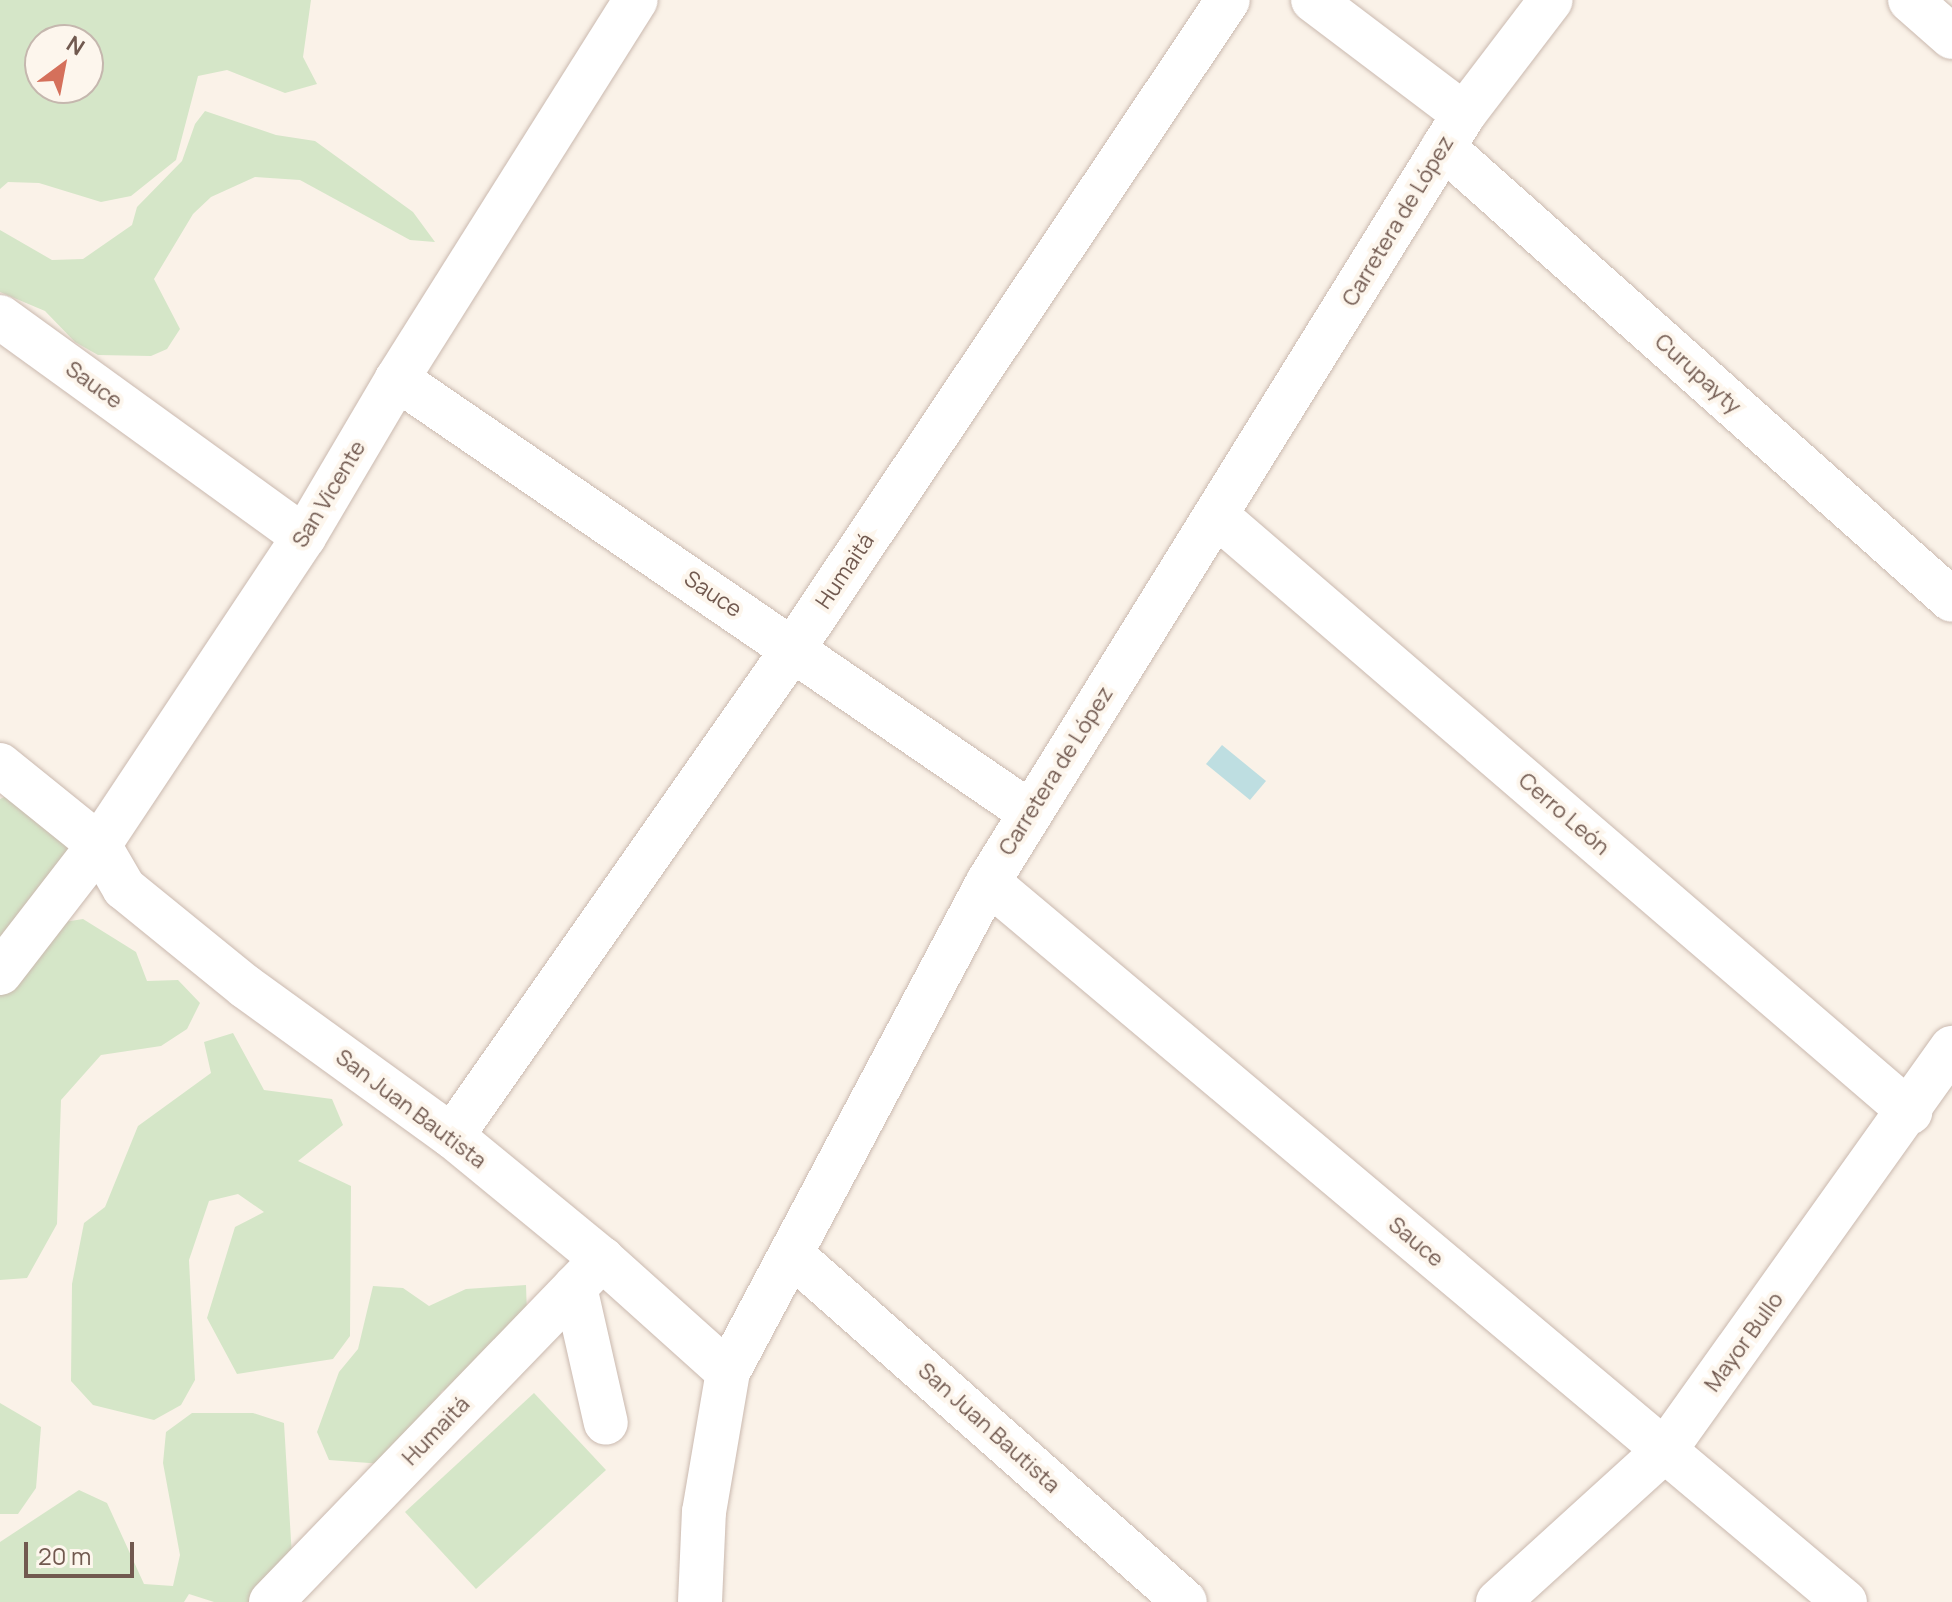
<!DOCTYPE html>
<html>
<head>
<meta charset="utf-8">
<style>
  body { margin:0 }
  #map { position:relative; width:1952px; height:1602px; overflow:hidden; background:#faf2e8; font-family:Manrope,sans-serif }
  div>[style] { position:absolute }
  .green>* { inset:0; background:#d5e6c8 }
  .water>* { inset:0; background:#bedee1 }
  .roads { filter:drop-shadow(0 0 2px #cab9af) drop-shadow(0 0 2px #cab9af) }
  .minor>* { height:44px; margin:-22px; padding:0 22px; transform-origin:22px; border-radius:22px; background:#fff }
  span { translate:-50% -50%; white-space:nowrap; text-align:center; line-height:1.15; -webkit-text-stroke:8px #fdf6ed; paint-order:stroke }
  .street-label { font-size:22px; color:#71594f }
  .north { position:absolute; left:24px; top:24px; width:80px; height:80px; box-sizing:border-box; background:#fdf6ed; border:2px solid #c5b7ae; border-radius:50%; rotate:32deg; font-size:22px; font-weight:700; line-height:32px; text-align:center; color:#71594f }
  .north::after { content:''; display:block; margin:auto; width:28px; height:36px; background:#d5705b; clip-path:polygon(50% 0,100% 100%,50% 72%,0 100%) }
  .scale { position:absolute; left:24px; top:1542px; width:110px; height:36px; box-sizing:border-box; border:4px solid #71594f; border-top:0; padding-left:10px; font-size:24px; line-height:28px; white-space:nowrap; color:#71594f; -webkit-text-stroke:6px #fdf6ed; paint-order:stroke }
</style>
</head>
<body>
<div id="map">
  <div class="green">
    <div style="clip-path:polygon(evenodd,0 0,311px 0,303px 57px,317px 84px,285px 93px,227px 70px,198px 76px,176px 160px,131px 196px,101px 202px,39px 183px,8px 182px,0 189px,0 0,40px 40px,88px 40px,88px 88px,40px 88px,40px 40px)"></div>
    <div style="clip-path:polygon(205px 111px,276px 135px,315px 141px,413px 212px,435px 242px,410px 240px,300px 180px,255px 177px,211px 197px,193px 214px,154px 279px,180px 329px,167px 349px,151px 356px,98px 355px,75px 342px,45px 311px,0 292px,0 230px,52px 260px,83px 259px,132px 225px,137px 207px,182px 161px,195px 124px)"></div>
    <div style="clip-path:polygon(24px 788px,70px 847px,0 940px,0 799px)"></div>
    <div style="clip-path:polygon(83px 919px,136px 952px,147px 981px,178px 980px,200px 1003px,187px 1029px,161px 1046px,101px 1055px,61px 1100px,57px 1224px,27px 1278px,0 1280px,0 989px,52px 924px)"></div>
    <div style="clip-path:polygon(233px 1033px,264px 1090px,332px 1099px,343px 1125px,298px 1161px,351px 1186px,350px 1336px,333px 1359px,237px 1374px,207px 1318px,235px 1227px,264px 1212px,238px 1194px,209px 1201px,189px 1260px,195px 1380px,181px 1405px,154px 1420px,93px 1405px,71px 1381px,72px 1284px,84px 1223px,105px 1207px,138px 1126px,211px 1073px,204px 1042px)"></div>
    <div style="clip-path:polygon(526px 1285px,527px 1315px,499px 1365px,442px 1391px,396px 1465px,329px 1460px,317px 1432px,339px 1372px,358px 1349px,373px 1286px,403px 1288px,429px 1306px,466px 1289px)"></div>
    <div style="clip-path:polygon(534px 1393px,606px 1470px,476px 1589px,405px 1512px)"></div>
    <div style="clip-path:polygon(0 1403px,41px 1427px,36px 1488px,18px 1514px,0 1514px)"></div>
    <div style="clip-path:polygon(192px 1413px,253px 1413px,284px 1423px,293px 1574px,281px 1602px,214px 1602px,189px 1594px,184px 1602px,0 1602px,0 1542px,79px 1490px,107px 1503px,144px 1584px,173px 1586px,180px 1555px,163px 1463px,166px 1432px)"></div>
  </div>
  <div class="water">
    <div style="clip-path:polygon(1222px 745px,1266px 781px,1250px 800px,1206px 764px)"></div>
  </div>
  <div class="roads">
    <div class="minor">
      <div style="left:1313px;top:0;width:189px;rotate:37.1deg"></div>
      <div style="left:1910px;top:0;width:56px;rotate:41.4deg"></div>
      <div style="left:1443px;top:147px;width:681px;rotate:41.67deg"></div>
      <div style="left:0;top:317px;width:375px;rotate:35.9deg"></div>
      <div style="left:397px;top:379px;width:765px;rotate:34.4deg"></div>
      <div style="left:1218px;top:517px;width:913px;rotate:40.69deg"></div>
      <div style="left:0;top:765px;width:127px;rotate:38.9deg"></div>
      <div style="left:99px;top:845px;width:50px;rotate:59.8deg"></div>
      <div style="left:124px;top:888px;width:157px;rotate:39.1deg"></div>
      <div style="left:246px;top:987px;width:254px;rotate:35.9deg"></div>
      <div style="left:452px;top:1136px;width:194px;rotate:39.4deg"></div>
      <div style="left:602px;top:1259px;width:169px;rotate:41.9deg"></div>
      <div style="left:988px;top:882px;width:1119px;rotate:40.03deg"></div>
      <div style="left:0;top:973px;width:162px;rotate:-52.3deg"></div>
      <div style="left:99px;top:845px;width:370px;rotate:-56.4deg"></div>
      <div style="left:304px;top:537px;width:183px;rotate:-59.5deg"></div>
      <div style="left:397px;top:379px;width:448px;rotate:-57.8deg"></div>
      <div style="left:452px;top:1136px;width:595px;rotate:-55deg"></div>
      <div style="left:793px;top:649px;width:781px;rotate:-56.17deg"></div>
      <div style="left:792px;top:1255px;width:524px;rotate:41.44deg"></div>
      <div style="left:575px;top:1287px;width:139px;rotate:77.2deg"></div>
      <div style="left:271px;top:1602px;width:477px;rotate:-46deg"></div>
      <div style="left:700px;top:1602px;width:90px;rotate:-87.5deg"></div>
      <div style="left:704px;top:1512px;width:142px;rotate:-80.3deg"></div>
      <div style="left:728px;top:1372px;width:555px;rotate:-62.05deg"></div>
      <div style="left:988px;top:882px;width:904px;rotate:-58.21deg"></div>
      <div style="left:1464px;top:114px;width:143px;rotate:-52.7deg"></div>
      <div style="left:1498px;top:1602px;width:226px;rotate:-42.3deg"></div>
      <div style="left:1665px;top:1450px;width:494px;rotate:-54.5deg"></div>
    </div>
  </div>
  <div class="street-label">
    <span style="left:1398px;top:221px;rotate:-59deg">Carretera de López</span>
    <span style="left:1698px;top:374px;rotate:42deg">Curupayty</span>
    <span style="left:94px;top:385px;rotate:36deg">Sauce</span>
    <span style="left:329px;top:494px;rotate:-59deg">San Vicente</span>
    <span style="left:845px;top:571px;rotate:-56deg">Humaitá</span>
    <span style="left:713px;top:594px;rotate:34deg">Sauce</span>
    <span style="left:1056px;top:771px;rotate:-58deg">Carretera de López</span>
    <span style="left:1564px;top:814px;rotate:41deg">Cerro León</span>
    <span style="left:411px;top:1109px;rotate:37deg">San Juan Bautista</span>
    <span style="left:1416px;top:1242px;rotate:40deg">Sauce</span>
    <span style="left:1744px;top:1342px;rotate:-54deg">Mayor Bullo</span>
    <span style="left:989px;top:1428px;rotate:42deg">San Juan Bautista</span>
    <span style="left:436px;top:1431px;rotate:-46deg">Humaitá</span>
  </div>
  <div class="north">N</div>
  <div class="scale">20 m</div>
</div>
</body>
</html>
